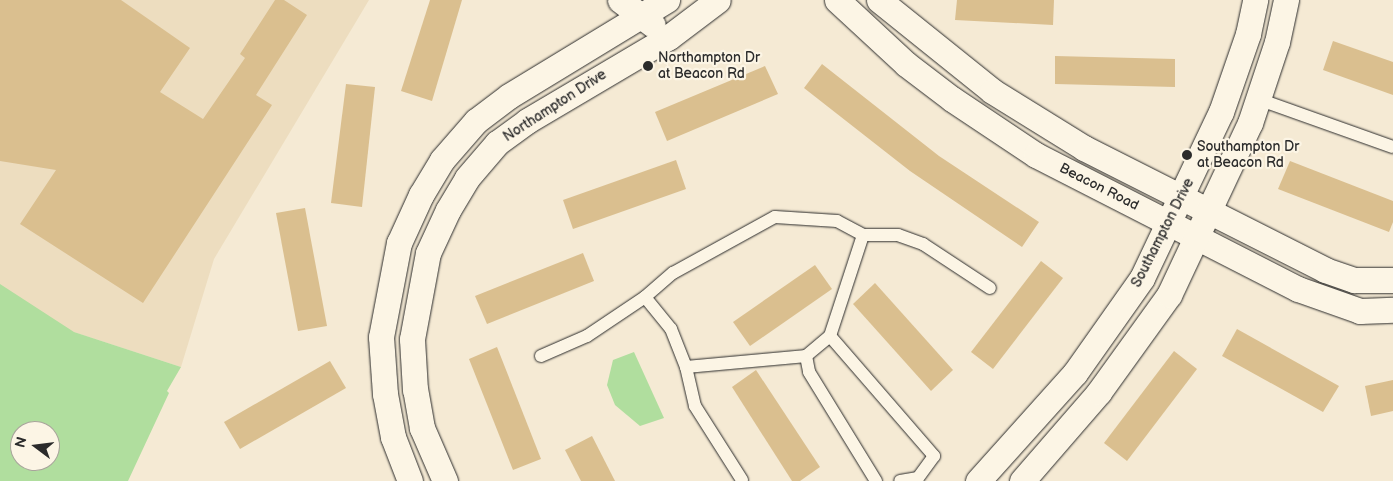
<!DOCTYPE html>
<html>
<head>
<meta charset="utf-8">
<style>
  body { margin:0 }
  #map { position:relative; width:1393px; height:481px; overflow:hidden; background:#f5ead4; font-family:"Balsamiq Sans",sans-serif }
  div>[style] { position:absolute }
  .built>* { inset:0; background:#edddbf }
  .green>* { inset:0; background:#b0de9e }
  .building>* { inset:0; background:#dabf8f }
  .roads { filter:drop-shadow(0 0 1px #2b2b2b) drop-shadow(0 0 1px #2b2b2b) }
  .lane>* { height:12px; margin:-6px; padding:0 6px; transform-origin:6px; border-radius:6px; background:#fcf5e5 }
  .street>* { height:25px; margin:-12.5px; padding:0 12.5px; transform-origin:12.5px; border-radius:12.5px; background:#fcf5e5 }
  .dots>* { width:14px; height:14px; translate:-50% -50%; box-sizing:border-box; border:2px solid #fcf5e5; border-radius:50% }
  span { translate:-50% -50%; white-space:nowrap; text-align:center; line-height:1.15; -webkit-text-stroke:4.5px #fcf5e5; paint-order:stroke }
  .poi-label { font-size:14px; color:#2b2b2b }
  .left { translate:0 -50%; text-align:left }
  .street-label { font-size:14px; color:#2b2b2b }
  .north { position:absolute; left:10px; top:421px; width:50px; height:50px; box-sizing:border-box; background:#fcf5e5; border:1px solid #a8a49b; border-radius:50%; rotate:285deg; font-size:14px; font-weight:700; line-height:20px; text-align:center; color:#2b2b2b }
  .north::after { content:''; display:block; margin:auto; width:18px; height:22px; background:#2b2b2b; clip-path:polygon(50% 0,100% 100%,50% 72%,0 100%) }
</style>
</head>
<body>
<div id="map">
  <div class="built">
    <div style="clip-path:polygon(0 0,369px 0,214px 259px,181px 367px,0 308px)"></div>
  </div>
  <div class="green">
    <div style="clip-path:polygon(evenodd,0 284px,74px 332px,181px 367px,167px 391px,169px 393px,128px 481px,0 481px,0 284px,20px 431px,50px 431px,50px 461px,20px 461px,20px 431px)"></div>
    <div style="clip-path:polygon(634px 352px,664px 418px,640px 426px,615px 405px,607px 385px,613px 360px)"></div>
  </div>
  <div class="building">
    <div style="clip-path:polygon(0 0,121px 0,190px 48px,160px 92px,203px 119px,245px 58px,240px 54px,275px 0,284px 0,307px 15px,256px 95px,272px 105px,143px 303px,20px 224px,56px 170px,0 161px)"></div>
    <div style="clip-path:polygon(430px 0,462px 0,432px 101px,401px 91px)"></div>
    <div style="clip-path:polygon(957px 0,1054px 0,1053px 25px,955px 20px)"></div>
    <div style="clip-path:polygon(1333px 41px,1393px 62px,1393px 95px,1323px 70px)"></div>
    <div style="clip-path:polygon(1055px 56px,1175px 59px,1175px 87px,1055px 84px)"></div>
    <div style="clip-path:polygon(822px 64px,939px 156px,1039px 222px,1022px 247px,910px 171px,804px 88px)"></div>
    <div style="clip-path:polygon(765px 66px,778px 94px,667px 141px,655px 112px)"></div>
    <div style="clip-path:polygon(346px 84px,375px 87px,362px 207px,331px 203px)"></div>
    <div style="clip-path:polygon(676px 160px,686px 189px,573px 229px,563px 200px)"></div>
    <div style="clip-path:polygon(1290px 161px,1393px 201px,1393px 222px,1389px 232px,1278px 189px)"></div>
    <div style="clip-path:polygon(305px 208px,327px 326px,298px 331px,276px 213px)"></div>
    <div style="clip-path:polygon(583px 253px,594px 281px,487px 324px,475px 296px)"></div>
    <div style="clip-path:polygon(1041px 261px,1063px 278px,993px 369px,971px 352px)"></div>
    <div style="clip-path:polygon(815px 265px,832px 289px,750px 346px,733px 322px)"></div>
    <div style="clip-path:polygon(875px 283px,953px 370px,931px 391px,853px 304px)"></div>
    <div style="clip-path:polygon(1237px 329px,1339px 386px,1323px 412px,1222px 356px)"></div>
    <div style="clip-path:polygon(497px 347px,541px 459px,513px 470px,469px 359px)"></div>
    <div style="clip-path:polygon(1174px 351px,1197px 369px,1127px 461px,1104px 443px)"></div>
    <div style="clip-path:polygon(330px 361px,346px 388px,240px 449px,224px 422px)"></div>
    <div style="clip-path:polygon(756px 370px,820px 467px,800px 481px,792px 481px,732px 387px)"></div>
    <div style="clip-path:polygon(1393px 380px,1393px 411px,1371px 416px,1365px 386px)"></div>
    <div style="clip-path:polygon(592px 436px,615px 481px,581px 481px,565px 450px)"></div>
  </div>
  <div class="roads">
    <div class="lane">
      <div style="left:1258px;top:99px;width:143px;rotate:19.6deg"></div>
      <div style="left:830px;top:336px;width:159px;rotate:49.1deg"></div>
      <div style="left:934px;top:456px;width:27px;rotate:126deg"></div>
      <div style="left:918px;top:478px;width:18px;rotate:171deg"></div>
      <div style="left:541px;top:356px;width:50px;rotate:-23.5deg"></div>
      <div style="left:587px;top:336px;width:70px;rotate:-33.9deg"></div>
      <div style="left:806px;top:356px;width:16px;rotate:79deg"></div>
      <div style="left:809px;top:372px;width:128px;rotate:58.4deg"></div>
      <div style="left:686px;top:367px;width:121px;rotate:-5.2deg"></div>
      <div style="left:806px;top:356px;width:31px;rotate:-40deg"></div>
      <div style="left:830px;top:336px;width:106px;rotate:-71.9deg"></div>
      <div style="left:742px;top:480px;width:88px;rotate:-122.4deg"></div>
      <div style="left:695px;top:406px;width:40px;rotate:-103deg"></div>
      <div style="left:686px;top:367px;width:41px;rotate:-111.5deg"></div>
      <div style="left:671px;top:329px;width:41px;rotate:-129.1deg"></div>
      <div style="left:645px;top:297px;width:37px;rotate:-41deg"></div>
      <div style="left:673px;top:273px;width:116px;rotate:-28.8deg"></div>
      <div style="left:775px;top:217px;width:62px;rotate:3.7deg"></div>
      <div style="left:837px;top:221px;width:30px;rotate:28deg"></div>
      <div style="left:863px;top:235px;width:35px"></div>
      <div style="left:898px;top:235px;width:27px;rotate:20deg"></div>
      <div style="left:923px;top:244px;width:80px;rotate:33.3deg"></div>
    </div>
    <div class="street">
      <div style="left:620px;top:0;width:41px;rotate:37.1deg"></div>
      <div style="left:837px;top:0;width:94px;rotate:42.8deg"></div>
      <div style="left:906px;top:64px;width:58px;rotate:37.3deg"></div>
      <div style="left:952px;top:99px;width:101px;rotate:33.7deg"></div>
      <div style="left:1036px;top:155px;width:294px;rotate:27.1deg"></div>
      <div style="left:1298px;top:289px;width:66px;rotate:19.5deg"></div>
      <div style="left:1360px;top:311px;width:33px;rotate:-2deg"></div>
      <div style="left:879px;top:0;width:145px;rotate:38.8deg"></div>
      <div style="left:992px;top:91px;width:108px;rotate:31.8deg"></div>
      <div style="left:1084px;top:148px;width:270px;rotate:26.8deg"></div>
      <div style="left:1325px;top:270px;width:31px;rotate:19deg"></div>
      <div style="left:1354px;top:280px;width:39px"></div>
      <div style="left:410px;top:481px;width:47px;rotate:-111.1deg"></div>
      <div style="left:393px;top:437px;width:44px;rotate:-100.5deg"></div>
      <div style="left:385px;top:394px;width:57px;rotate:-94deg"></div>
      <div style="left:381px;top:337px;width:96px;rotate:-79.2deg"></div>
      <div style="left:399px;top:243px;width:53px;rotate:-65.4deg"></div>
      <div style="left:421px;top:195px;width:41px;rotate:-59deg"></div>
      <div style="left:442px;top:160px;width:52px;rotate:-48.9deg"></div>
      <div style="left:476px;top:121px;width:41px;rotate:-37.1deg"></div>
      <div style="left:509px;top:96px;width:185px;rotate:-31.3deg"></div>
      <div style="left:445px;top:481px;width:58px;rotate:-113.5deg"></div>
      <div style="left:422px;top:428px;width:39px;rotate:-100deg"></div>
      <div style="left:415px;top:390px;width:51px;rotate:-93.4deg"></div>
      <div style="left:412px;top:339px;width:87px;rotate:-79.5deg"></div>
      <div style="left:428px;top:253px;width:47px;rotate:-65.1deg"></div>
      <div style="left:448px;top:210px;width:37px;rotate:-59deg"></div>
      <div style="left:467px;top:178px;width:46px;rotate:-49.4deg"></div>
      <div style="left:497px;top:143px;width:37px;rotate:-36deg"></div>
      <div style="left:527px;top:121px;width:165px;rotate:-30.6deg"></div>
      <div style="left:669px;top:37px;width:61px;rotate:-37.1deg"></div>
      <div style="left:978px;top:481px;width:145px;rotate:-48.1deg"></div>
      <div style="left:1075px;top:373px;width:116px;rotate:-54.8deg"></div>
      <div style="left:1142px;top:278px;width:184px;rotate:-64.6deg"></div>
      <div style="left:1221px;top:112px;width:83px;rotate:-70.9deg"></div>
      <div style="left:1248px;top:34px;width:35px;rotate:-78deg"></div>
      <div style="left:1022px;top:481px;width:118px;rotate:-49.1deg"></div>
      <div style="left:1099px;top:392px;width:120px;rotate:-54.2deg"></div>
      <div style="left:1169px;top:295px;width:190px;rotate:-64.8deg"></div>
      <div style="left:1250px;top:123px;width:85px;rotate:-71.6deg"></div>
      <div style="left:1277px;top:42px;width:43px;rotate:-77.9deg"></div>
    </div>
  </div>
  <div class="dots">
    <div style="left:648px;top:66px;background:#2b2b2b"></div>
    <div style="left:1187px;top:155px;background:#2b2b2b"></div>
  </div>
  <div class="poi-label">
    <span class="left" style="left:658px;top:66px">Northampton Dr<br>at Beacon Rd</span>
    <span class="left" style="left:1197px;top:155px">Southampton Dr<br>at Beacon Rd</span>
  </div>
  <div class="street-label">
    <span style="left:555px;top:106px;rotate:-33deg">Northampton Drive</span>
    <span style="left:1099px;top:187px;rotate:27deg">Beacon Road</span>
    <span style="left:1163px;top:233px;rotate:-63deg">Southampton Drive</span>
  </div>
  <div class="north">N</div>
</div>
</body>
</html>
